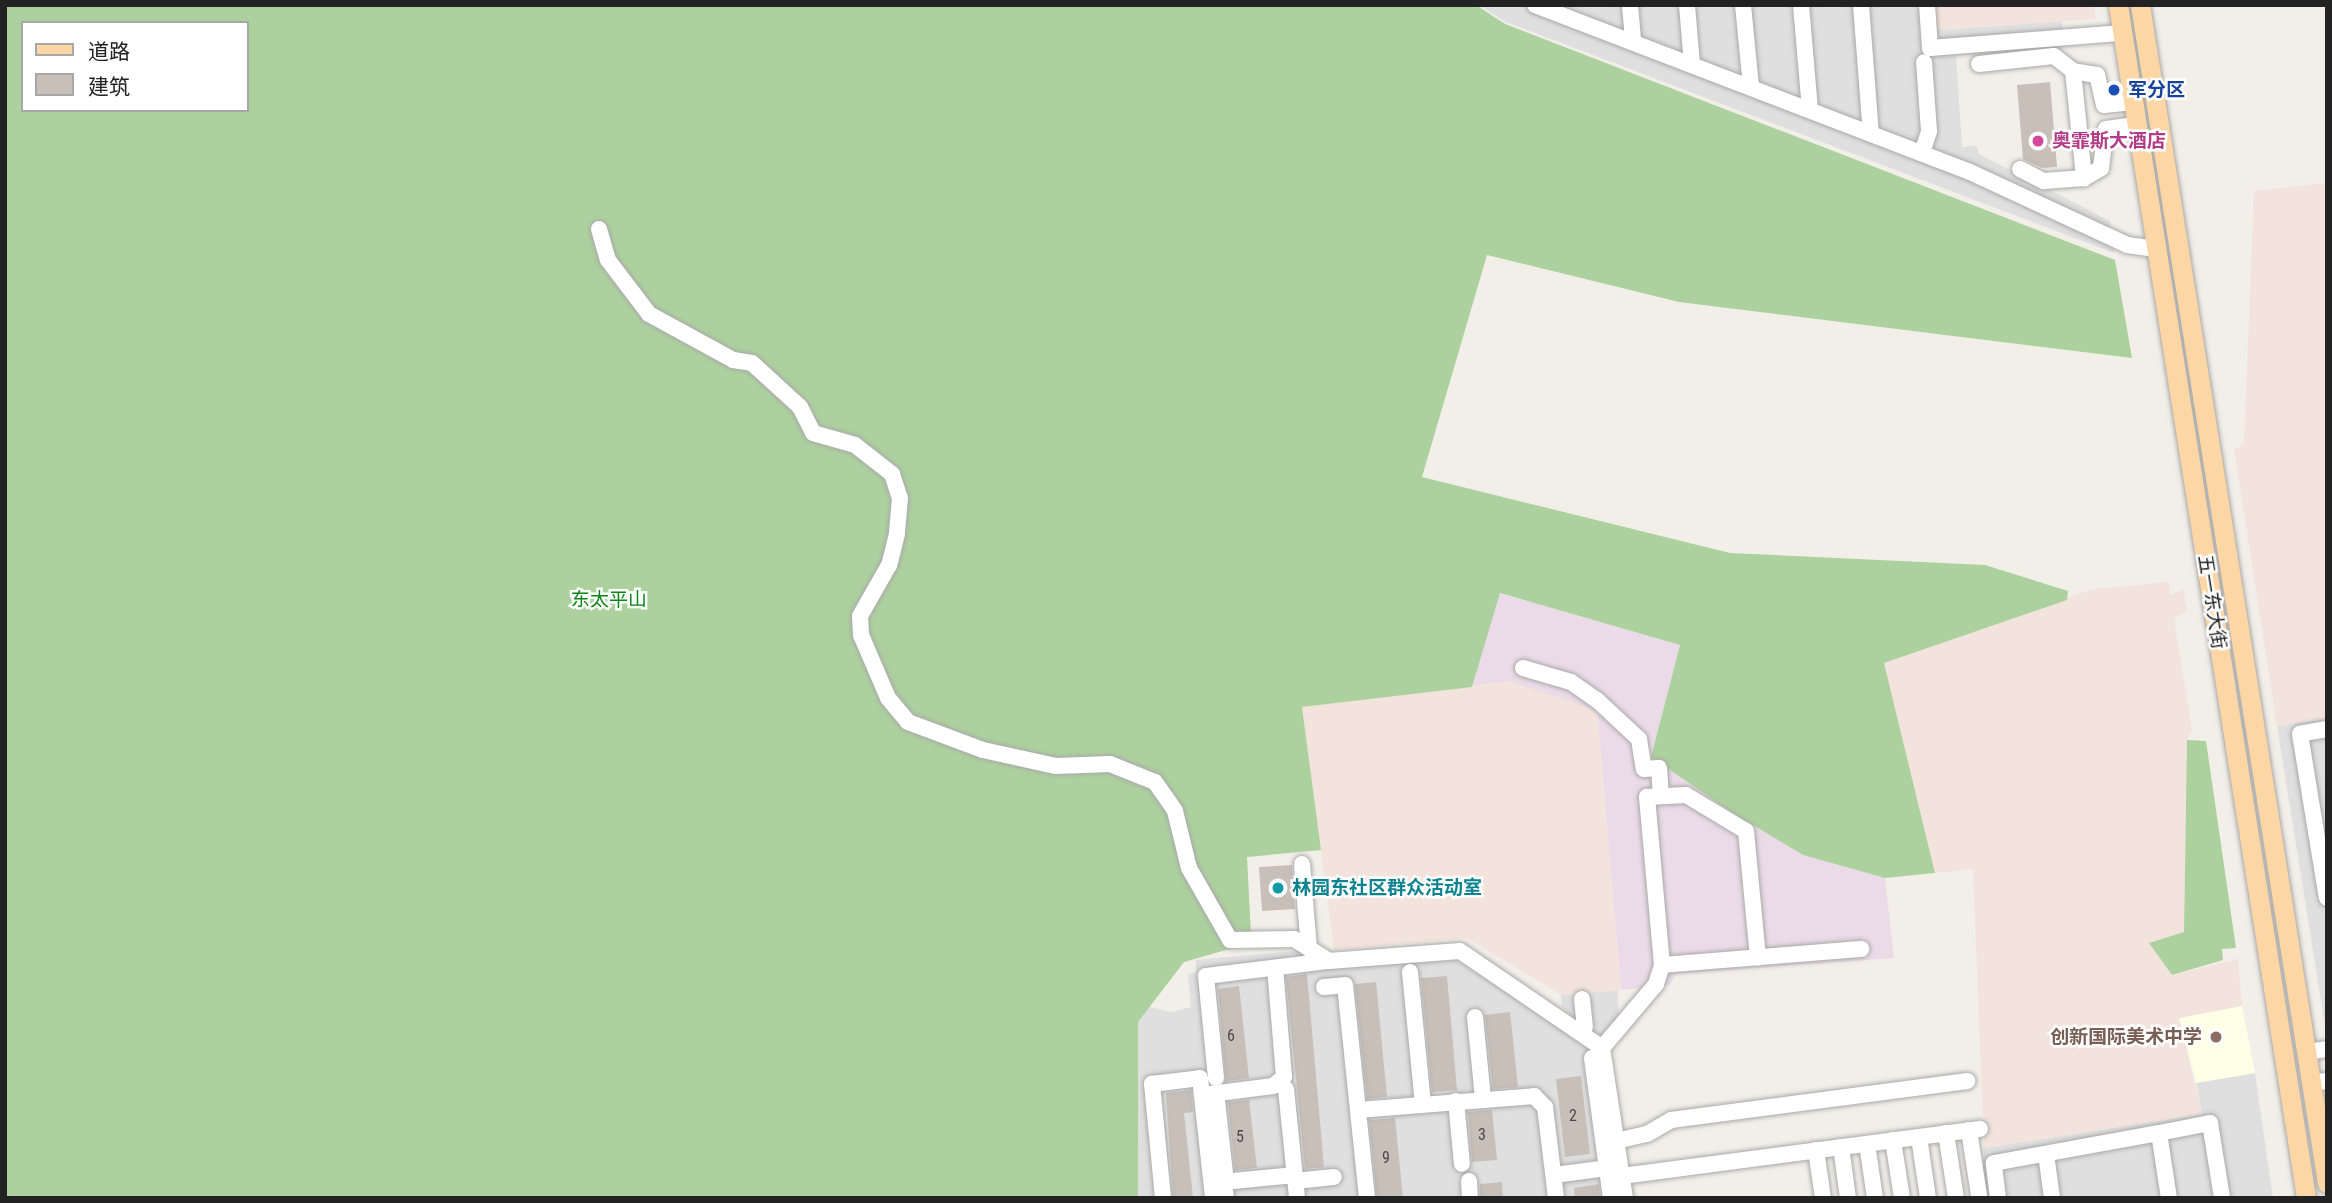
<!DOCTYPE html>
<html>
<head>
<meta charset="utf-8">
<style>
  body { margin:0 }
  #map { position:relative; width:2332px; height:1203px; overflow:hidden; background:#f2efe9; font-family:"Roboto Condensed","Noto Sans SC",sans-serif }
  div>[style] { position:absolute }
  .residential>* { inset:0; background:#e0dfdf }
  .industrial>* { inset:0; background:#ebdbe8 }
  .education>* { inset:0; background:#ffffe5 }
  .military>* { inset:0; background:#f3e3dd }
  .forest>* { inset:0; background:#add19e }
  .building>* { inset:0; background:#c7bfb8 }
  .roads { filter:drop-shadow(0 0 2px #a9a9a9) drop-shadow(0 0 2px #a9a9a9) }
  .minor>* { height:16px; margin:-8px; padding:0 8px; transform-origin:8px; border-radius:8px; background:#fff }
  .major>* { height:19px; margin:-9.5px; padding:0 9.5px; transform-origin:9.5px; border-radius:9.5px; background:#fcd6a4 }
  .dots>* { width:19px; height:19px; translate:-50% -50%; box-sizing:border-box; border:4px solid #fff; border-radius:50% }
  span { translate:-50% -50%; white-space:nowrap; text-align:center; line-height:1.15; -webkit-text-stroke:5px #fff; paint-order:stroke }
  .number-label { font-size:16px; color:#4b4948 }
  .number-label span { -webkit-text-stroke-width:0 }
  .transit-label { font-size:19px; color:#164399; font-weight:700 }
  .left { translate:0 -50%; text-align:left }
  .hotel-label { font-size:19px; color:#b23c85; font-weight:700 }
  .park-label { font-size:19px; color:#0c8416 }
  .street-label { font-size:19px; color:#222 }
  .culture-label { font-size:19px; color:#0d838f; font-weight:700 }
  .education-label { font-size:19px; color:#785e54; font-weight:700 }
  .right { translate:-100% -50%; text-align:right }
  .frame { position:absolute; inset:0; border:7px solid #222; pointer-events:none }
  .legend { position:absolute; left:21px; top:21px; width:228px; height:91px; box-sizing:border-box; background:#fff; border:2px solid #a7a7a7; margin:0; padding:9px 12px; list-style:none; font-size:21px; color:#222 }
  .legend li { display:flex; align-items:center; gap:14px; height:35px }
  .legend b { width:35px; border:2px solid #a7a7a7 }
</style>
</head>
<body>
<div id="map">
  <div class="residential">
    <div style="clip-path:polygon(1478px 5px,1935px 5px,1938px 30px,2062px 21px,2064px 47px,1956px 55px,1962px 147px,1977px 146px,1979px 154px,2110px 221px,2114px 253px,1506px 22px)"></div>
    <div style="clip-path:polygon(2327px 718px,2327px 1038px,2277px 726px)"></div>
    <div style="clip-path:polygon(1305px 950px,1315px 958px,1455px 959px,1589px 1046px,1600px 1059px,1621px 1198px,1138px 1198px,1138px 1022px,1149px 1007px,1171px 1012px,1191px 1007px,1188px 974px,1196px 972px,1196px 960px)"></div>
    <div style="clip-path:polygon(1618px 990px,1619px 1026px,1608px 1034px,1591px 1035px,1562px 1007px,1561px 995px)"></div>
    <div style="clip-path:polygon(2255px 1073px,2273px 1198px,1985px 1198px,1984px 1148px,2202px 1114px,2196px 1083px)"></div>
  </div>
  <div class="industrial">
    <div style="clip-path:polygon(1499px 593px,1680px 645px,1651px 757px,1803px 855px,1885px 878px,1894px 958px,1676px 974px,1670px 985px,1621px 990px,1597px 710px,1472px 687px)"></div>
  </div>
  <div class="education">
    <div style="clip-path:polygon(2242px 1006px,2255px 1073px,2196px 1083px,2179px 1017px)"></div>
  </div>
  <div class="military">
    <div style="clip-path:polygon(1935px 5px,2094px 5px,2096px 19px,1937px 30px)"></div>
    <div style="clip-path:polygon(2327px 183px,2327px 718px,2277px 726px,2234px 449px,2244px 444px,2254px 191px)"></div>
    <div style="clip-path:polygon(2169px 582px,2170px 595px,2184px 589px,2187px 611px,2174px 618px,2192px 730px,2187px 741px,2184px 932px,2150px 944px,2172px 975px,2238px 959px,2242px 1006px,2179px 1018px,2202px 1114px,1984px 1148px,1973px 869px,1935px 873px,1884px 663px,2093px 589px)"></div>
    <div style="clip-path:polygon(1508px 681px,1597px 710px,1621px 990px,1561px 995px,1467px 938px,1334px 950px,1302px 707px)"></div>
  </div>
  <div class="forest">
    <div style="clip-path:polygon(evenodd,5px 5px,1476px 5px,1505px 24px,2115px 260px,2132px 358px,1679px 302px,1487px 255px,1422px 477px,1730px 553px,1985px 565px,2068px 591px,2067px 600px,1884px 663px,1935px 873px,1885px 878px,1803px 855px,1733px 813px,1651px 757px,1680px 645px,1500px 593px,1472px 687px,1302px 707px,1321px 850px,1247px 857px,1251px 934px,1233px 948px,1184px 962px,1138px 1022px,1138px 1198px,5px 1198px,5px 5px,23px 23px,247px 23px,247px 110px,23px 110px,23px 23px)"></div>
    <div style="clip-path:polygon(2187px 740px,2206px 741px,2236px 948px,2222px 949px,2223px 960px,2172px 975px,2149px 943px,2184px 932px)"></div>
  </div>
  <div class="building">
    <div style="clip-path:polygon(2050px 82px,2057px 167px,2042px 168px,2023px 159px,2017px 85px)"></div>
    <div style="clip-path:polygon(1292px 865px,1295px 909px,1262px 911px,1259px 867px)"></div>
    <div style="clip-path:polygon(1307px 974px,1324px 1167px,1305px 1169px,1286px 977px)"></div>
    <div style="clip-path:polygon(1447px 976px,1457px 1090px,1432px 1092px,1421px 978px)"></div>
    <div style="clip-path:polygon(1376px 982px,1387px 1097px,1367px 1099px,1355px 984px)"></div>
    <div style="clip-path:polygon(1239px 986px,1249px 1078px,1226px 1081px,1218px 989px)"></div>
    <div style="clip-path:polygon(1510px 1012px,1518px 1087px,1493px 1089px,1485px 1015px)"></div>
    <div style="clip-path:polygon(1581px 1076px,1590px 1154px,1565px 1157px,1556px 1079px)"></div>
    <div style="clip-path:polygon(1191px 1090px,1193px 1112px,1184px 1113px,1193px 1198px,1173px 1198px,1166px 1093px)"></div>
    <div style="clip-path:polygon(1249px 1100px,1257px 1168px,1235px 1170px,1228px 1102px)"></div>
    <div style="clip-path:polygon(1492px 1110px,1497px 1160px,1472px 1162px,1468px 1112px)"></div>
    <div style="clip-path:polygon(1395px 1118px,1403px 1198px,1377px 1198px,1369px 1120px)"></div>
    <div style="clip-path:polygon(1502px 1182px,1503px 1198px,1480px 1198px,1480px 1184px)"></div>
    <div style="clip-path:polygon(1599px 1184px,1600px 1198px,1575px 1198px,1574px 1188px)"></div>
  </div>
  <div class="roads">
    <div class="minor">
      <div style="left:1535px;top:5px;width:466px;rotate:21deg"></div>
      <div style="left:1970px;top:172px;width:173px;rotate:24.9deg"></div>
      <div style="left:2127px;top:245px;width:29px;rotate:8deg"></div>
      <div style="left:1630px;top:5px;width:37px;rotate:85deg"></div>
      <div style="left:1687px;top:5px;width:60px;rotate:85.2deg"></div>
      <div style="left:1743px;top:5px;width:82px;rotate:84.4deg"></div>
      <div style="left:1801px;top:5px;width:105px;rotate:85.1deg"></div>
      <div style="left:1861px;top:5px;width:129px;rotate:85.6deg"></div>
      <div style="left:1927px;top:5px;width:43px;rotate:86deg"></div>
      <div style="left:1930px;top:48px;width:193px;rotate:-4.5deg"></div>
      <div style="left:1979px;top:64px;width:75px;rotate:-6.1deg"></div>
      <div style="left:2054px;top:56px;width:24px;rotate:38deg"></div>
      <div style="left:2133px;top:102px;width:29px;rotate:174deg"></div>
      <div style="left:2104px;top:105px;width:31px;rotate:-103deg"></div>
      <div style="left:2097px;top:75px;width:24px;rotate:-171deg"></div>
      <div style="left:2073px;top:71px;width:108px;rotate:84.1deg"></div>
      <div style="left:2084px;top:178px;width:20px;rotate:-30deg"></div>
      <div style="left:2101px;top:168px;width:39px;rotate:-83deg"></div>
      <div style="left:2106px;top:129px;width:30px;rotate:-8deg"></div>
      <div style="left:1922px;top:153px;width:23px;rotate:-72deg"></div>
      <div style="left:1929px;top:131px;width:69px;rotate:-94.1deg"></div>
      <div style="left:2020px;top:169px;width:27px;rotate:27deg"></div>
      <div style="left:2044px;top:181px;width:40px;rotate:-4.3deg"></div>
      <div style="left:599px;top:229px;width:32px;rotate:74deg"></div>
      <div style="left:608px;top:260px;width:68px;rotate:52.8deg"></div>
      <div style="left:649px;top:314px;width:96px;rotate:28.7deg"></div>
      <div style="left:733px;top:360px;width:19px;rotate:9deg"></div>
      <div style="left:752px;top:363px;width:65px;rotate:42.5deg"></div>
      <div style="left:800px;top:407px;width:29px;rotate:63deg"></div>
      <div style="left:813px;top:433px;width:44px;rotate:15.9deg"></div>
      <div style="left:855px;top:445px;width:47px;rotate:38.1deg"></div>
      <div style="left:892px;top:474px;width:25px;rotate:72deg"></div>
      <div style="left:900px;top:498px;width:36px;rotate:95deg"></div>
      <div style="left:897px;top:534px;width:32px;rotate:104deg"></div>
      <div style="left:889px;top:565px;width:59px;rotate:119.6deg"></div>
      <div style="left:860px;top:616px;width:19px;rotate:87deg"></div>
      <div style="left:861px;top:635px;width:69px;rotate:66.8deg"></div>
      <div style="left:888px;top:698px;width:31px;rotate:50deg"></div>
      <div style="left:908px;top:722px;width:80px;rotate:20.5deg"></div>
      <div style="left:983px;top:750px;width:75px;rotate:12.4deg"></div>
      <div style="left:1056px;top:766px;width:54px;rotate:-2.1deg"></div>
      <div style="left:1110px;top:764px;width:48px;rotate:21.8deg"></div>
      <div style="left:1155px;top:782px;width:35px;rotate:55deg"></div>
      <div style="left:1175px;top:811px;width:59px;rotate:76.2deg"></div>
      <div style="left:1189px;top:868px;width:83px;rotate:60.3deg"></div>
      <div style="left:1230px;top:940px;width:64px;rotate:-0.9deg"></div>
      <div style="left:1294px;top:939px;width:41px;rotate:32.2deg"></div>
      <div style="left:1329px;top:961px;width:131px;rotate:-4.4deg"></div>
      <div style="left:1460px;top:951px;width:172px;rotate:34.3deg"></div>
      <div style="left:1602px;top:1048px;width:84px;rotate:-49.8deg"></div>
      <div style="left:1656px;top:984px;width:20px;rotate:-72deg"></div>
      <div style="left:1662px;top:965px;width:200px;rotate:-4.6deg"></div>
      <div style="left:1523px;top:668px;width:50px;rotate:16.3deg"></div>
      <div style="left:1571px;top:682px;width:32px;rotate:35deg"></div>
      <div style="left:1597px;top:700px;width:57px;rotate:42.9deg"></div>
      <div style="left:1639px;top:739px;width:30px;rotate:81deg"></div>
      <div style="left:1644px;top:769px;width:15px;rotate:-4deg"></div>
      <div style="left:1659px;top:768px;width:28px;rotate:86deg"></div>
      <div style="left:2327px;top:729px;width:27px;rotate:170deg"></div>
      <div style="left:2300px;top:734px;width:166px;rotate:80.7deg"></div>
      <div style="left:1302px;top:864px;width:85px;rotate:85.3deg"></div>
      <div style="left:1662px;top:965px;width:169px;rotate:-95.1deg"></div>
      <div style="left:1647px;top:797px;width:39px;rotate:-3deg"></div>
      <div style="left:1686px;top:795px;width:70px;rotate:31deg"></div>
      <div style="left:1746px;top:831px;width:127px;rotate:84.6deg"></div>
      <div style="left:1410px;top:972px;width:133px;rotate:84.4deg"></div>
      <div style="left:1324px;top:987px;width:21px;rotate:-5deg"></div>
      <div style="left:1345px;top:985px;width:214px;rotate:84.1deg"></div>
      <div style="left:1582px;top:999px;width:28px;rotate:84deg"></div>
      <div style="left:1475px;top:1017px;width:81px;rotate:84.4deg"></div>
      <div style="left:1602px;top:1048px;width:152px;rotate:81.3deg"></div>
      <div style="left:2306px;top:1052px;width:21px;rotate:-8deg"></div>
      <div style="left:1592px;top:1058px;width:141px;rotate:82.3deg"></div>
      <div style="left:1216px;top:1078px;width:102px;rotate:-95.6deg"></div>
      <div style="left:1206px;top:976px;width:124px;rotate:-7deg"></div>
      <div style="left:2311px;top:1083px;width:16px;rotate:-7deg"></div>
      <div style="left:1286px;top:1089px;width:110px;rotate:84.2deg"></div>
      <div style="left:1202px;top:1095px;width:72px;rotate:-7.2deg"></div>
      <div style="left:1273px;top:1086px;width:14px;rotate:-39deg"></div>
      <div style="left:1284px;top:1077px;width:109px;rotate:-94.7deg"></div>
      <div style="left:1217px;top:1101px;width:81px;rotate:83.7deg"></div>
      <div style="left:1456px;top:1101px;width:63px;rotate:84.6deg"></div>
      <div style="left:1358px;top:1110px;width:177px;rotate:-4.5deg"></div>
      <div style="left:1534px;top:1096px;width:16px;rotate:45deg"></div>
      <div style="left:1545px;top:1107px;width:92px;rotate:83.1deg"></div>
      <div style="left:1969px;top:1130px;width:66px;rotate:81.3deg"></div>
      <div style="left:1946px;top:1133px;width:66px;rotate:81.3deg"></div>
      <div style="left:2159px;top:1133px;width:52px;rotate:-11.1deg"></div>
      <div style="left:2210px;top:1123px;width:76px;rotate:80.9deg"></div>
      <div style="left:1919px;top:1137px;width:62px;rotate:81.6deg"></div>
      <div style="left:1893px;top:1140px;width:59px;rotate:81.2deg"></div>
      <div style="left:1616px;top:1141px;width:32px;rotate:-13deg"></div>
      <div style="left:1647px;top:1134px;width:28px;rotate:-30deg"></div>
      <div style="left:1671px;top:1120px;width:299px;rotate:-7.5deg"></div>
      <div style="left:1867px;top:1144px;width:55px;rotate:81.6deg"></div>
      <div style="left:1841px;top:1147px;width:51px;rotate:82.2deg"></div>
      <div style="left:1816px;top:1150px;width:49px;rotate:81.7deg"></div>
      <div style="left:2046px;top:1154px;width:44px;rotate:82.2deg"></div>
      <div style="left:1554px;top:1175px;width:53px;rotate:-7.5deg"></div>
      <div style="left:1622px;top:1176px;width:361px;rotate:-7.5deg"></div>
      <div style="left:1295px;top:1181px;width:39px;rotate:-6deg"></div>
      <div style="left:1469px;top:1181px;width:17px;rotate:87deg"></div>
      <div style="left:1212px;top:1183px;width:83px;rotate:-5.5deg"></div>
      <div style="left:1225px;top:1191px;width:7px;rotate:82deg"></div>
      <div style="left:1163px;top:1198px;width:115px;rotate:-95.5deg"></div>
      <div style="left:1152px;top:1084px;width:48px;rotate:-7.1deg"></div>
      <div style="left:1200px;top:1078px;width:121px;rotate:83.8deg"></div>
      <div style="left:1998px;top:1198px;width:35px;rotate:-97deg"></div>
      <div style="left:1994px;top:1163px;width:168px;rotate:-10.3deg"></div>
      <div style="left:2159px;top:1133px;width:66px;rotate:81.3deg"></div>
    </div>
    <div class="major">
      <div style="left:2118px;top:5px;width:1208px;rotate:81.04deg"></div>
      <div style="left:2140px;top:5px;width:1193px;rotate:80.98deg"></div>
    </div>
  </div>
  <div class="dots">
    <div style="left:2114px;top:90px;background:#1a4fb4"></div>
    <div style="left:2038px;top:141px;background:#d1479c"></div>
    <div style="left:1278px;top:888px;background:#0f9aa8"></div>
    <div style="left:2216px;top:1037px;background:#8d6e63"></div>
  </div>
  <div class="number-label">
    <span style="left:1231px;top:1036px">6</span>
    <span style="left:1573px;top:1116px">2</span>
    <span style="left:1482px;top:1135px">3</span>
    <span style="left:1240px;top:1137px">5</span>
    <span style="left:1386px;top:1158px">9</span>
  </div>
  <div class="transit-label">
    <span class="left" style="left:2128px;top:90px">军分区</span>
  </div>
  <div class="hotel-label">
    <span class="left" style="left:2052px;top:141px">奥霏斯大酒店</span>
  </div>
  <div class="park-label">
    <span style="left:609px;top:600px">东太平山</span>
  </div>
  <div class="street-label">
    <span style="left:2212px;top:602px;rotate:81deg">五一东大街</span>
  </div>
  <div class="culture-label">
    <span class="left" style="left:1292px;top:888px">林园东社区群众活动室</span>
  </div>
  <div class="education-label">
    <span class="right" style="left:2202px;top:1037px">创新国际美术中学</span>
  </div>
  <div class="frame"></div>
  <ul class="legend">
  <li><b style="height:9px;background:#fcd6a4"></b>道路</li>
  <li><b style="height:19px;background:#c7bfb8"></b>建筑</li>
  </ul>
</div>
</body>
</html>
